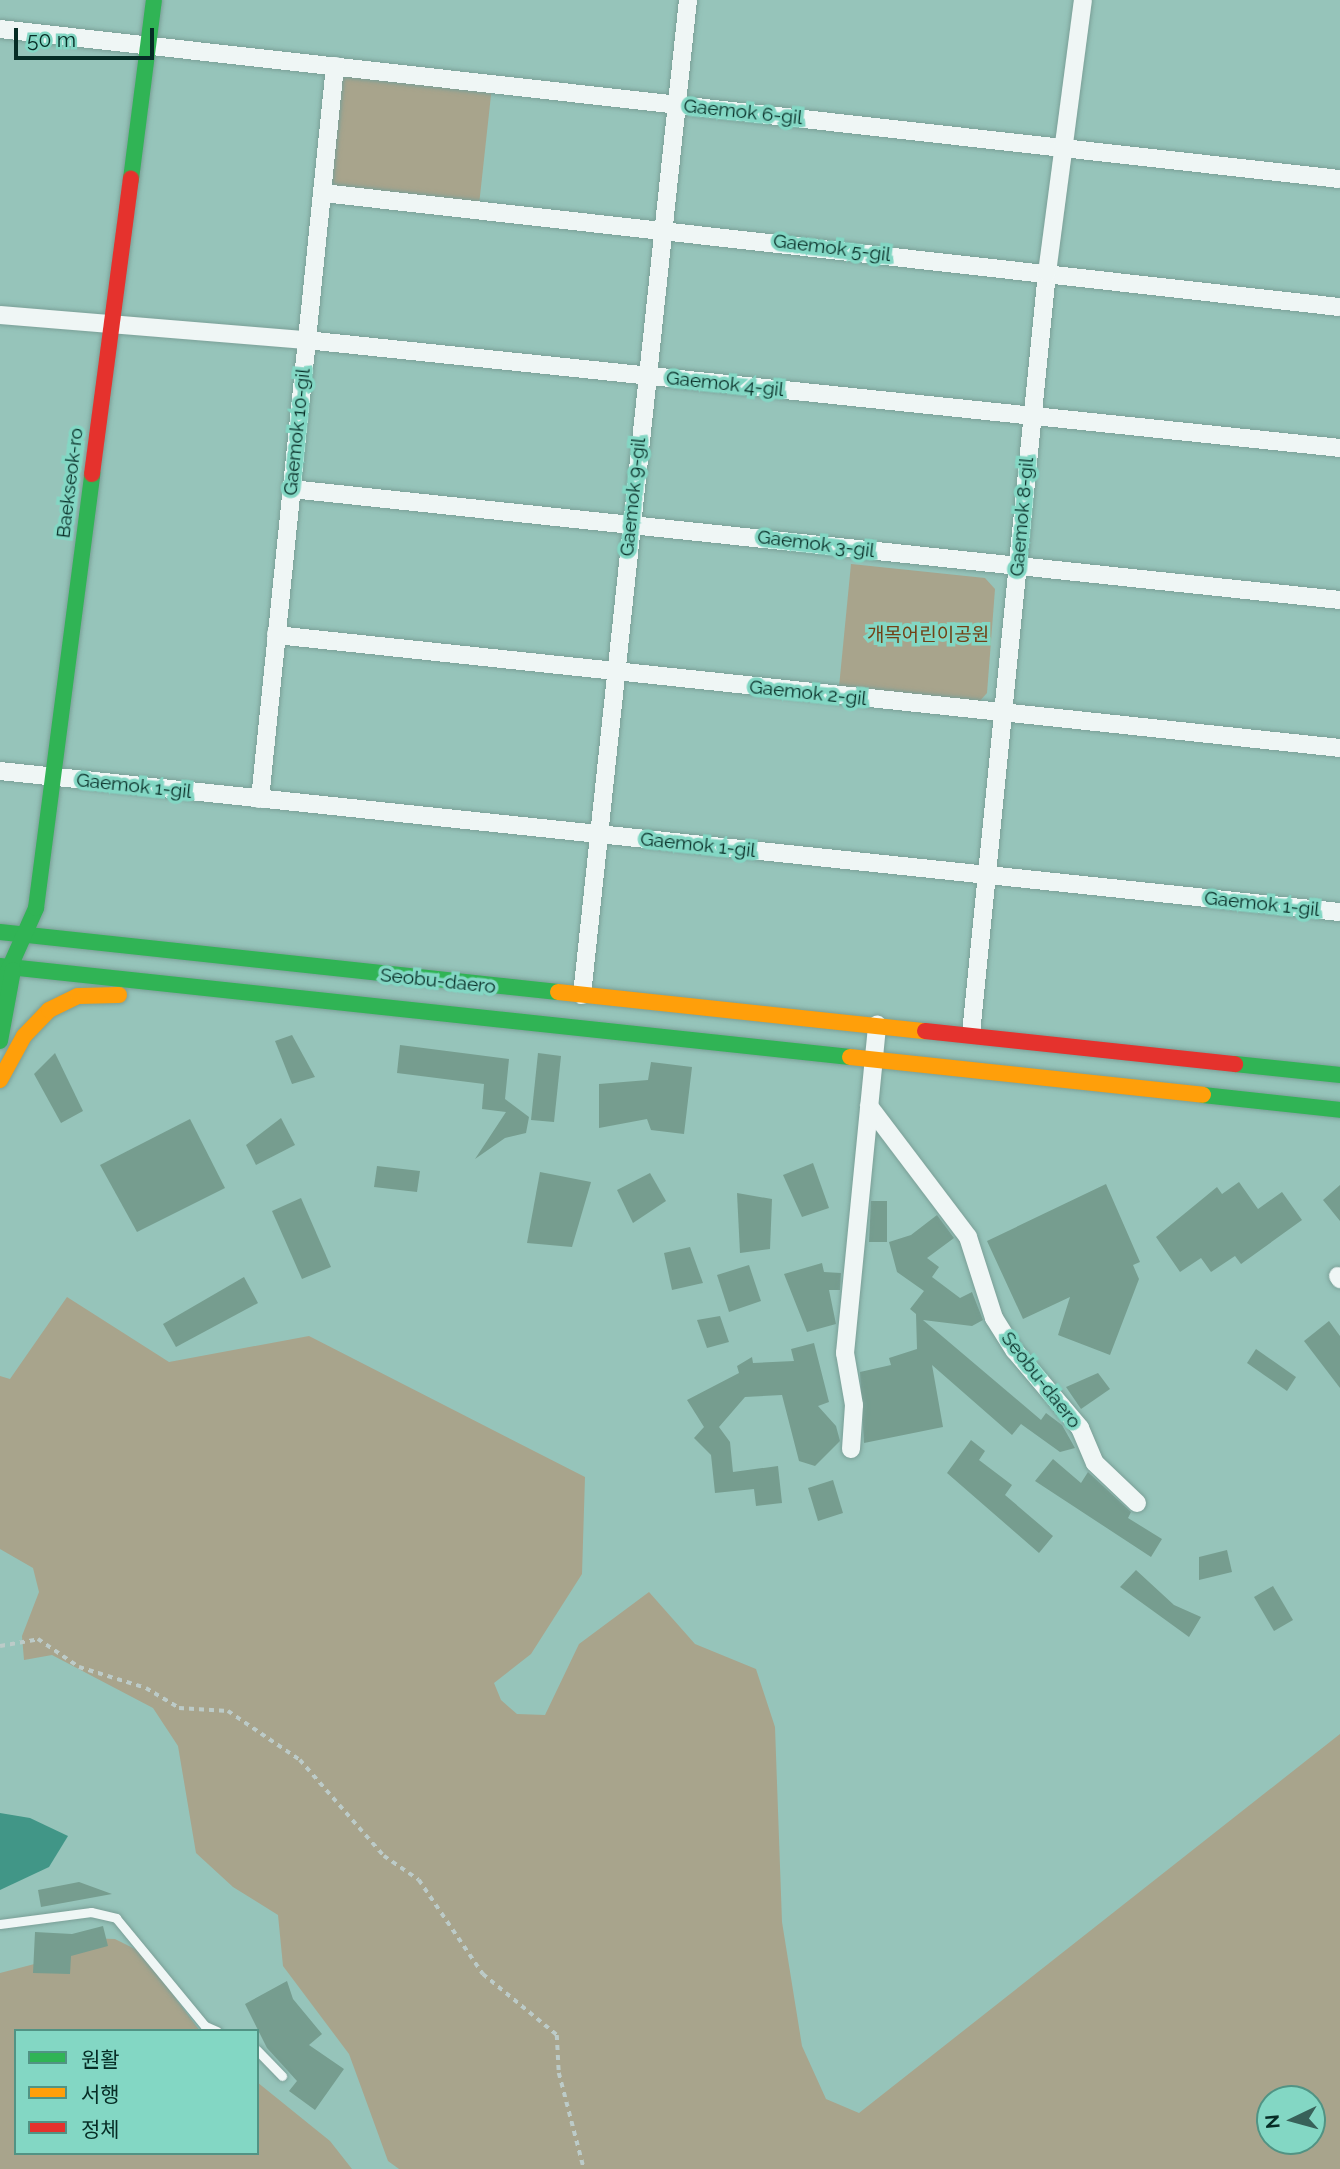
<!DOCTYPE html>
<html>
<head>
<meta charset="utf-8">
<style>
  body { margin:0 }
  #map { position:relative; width:1340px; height:2169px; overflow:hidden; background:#96c4ba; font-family:Raleway,"Noto Sans KR",sans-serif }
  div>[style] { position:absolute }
  .green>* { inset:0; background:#a8a48c }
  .water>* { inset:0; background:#419687 }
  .building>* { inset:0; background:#769d8f }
  .path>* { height:3.5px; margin-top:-1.75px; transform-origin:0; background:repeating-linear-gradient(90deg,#bccbc8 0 5px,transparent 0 10px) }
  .roads { filter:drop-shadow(0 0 2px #7a9f97) drop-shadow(0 0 2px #7a9f97) }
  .lane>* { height:9px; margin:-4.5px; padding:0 4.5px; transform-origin:4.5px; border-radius:4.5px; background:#eff6f5 }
  .street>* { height:18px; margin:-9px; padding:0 9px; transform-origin:9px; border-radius:9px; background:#eff6f5 }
  .fast>* { height:16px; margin:-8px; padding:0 8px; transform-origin:8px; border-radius:8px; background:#30b455 }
  .slow>* { height:16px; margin:-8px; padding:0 8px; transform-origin:8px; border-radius:8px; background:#ff9f0a }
  .jam>* { height:16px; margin:-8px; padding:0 8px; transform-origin:8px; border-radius:8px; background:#e5322d }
  span { translate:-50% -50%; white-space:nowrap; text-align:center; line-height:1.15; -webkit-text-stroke:7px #83d7c4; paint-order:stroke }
  .street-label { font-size:19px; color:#062c25 }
  .park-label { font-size:19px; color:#724116 }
  .legend { position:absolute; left:14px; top:2029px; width:245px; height:126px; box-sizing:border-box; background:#83d7c4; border:2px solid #519384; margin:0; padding:9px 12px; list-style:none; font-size:21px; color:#062c25 }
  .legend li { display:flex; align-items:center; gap:14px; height:35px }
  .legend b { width:35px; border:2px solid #519384 }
  .north { position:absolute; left:1256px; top:2085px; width:70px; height:70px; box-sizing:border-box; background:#83d7c4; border:2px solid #519384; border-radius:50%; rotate:265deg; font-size:19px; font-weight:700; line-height:28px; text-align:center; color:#062c25 }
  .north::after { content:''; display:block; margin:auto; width:24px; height:32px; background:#386159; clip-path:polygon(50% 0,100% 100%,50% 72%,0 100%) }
  .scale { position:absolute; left:14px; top:28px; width:140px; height:32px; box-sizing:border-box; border:4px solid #062c25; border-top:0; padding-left:9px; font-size:21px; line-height:24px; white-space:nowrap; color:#062c25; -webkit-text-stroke:5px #83d7c4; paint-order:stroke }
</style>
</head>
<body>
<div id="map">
  <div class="green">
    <div style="clip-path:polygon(343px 69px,492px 86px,479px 205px,329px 188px)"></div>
    <div style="clip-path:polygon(851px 564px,985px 578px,995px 589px,987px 693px,978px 703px,839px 687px)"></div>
    <div style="clip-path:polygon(evenodd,67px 1297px,169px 1362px,309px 1336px,585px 1477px,582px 1574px,531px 1654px,494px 1683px,501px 1700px,517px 1714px,545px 1715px,579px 1644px,649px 1592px,695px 1644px,756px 1669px,775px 1727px,782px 1922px,802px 2046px,826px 2099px,859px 2113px,1340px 1734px,1340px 2169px,399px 2169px,388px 2161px,349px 2054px,283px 1966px,278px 1915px,233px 1887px,196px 1853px,178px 1746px,153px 1708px,52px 1655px,24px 1660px,22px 1636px,39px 1592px,33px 1568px,0 1549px,0 1376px,10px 1379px,67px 1297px,1270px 2099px,1312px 2099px,1312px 2141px,1270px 2141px,1270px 2099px)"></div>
    <div style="clip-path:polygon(83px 1938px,115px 1939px,141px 1952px,200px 2031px,16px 2031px,16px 2153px,257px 2153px,257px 2082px,330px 2141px,352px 2169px,0 2169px,0 1973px,46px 1961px)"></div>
  </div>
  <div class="water">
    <div style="clip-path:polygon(0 1813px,30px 1818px,68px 1836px,49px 1867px,0 1890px)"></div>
  </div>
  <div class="building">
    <div style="clip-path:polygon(292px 1035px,315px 1077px,292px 1084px,275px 1041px)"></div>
    <div style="clip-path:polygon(400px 1045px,509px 1059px,505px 1099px,529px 1117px,526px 1133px,505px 1138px,475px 1159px,506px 1112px,482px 1109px,484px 1084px,397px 1073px)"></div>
    <div style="clip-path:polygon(55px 1053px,83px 1111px,61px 1123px,34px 1074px)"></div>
    <div style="clip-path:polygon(538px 1053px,561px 1056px,554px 1122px,531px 1120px)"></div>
    <div style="clip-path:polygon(651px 1062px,692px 1067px,684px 1134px,651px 1130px,647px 1119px,599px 1128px,599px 1084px,648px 1080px)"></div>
    <div style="clip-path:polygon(281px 1118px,295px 1145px,256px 1165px,246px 1145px)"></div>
    <div style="clip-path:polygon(190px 1119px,225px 1188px,137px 1232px,100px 1165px)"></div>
    <div style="clip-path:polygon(813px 1163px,829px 1208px,802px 1217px,783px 1175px)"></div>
    <div style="clip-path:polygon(377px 1166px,420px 1171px,417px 1192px,374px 1187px)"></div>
    <div style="clip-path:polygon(540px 1172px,591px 1182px,572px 1247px,527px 1243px)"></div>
    <div style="clip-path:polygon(650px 1173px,666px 1201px,633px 1223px,617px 1190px)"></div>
    <div style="clip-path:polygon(1239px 1182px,1258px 1209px,1282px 1192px,1302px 1220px,1241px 1264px,1235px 1256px,1211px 1272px,1201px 1258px,1180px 1272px,1156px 1237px,1217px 1187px,1222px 1194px)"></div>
    <div style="clip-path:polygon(1106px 1184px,1140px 1262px,1133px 1265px,1139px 1279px,1110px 1355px,1058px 1335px,1070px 1297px,1023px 1319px,987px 1241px)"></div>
    <div style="clip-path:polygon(1340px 1185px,1340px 1221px,1323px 1200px)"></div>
    <div style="clip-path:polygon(737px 1193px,772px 1199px,770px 1249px,740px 1253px)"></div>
    <div style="clip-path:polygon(301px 1198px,331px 1267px,302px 1279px,272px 1211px)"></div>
    <div style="clip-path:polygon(871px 1201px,887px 1201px,887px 1242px,869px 1242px)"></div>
    <div style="clip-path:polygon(937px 1215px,954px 1238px,927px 1258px,939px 1267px,932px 1277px,960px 1298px,972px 1292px,983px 1320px,972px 1326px,923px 1320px,1041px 1420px,1046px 1413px,1062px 1425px,1075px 1448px,1060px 1452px,1021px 1424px,1012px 1435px,932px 1365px,943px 1427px,864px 1443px,860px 1372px,891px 1365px,889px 1358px,917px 1349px,916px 1314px,910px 1309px,924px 1291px,897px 1272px,889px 1242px,911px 1235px)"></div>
    <div style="clip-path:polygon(690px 1247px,703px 1283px,672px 1290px,664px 1253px)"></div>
    <div style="clip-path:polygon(822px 1263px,824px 1272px,841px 1273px,840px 1290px,829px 1290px,836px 1324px,807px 1332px,784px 1274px)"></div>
    <div style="clip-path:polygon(749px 1265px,761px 1301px,729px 1312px,717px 1275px)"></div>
    <div style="clip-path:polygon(244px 1277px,258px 1303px,176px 1347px,163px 1324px)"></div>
    <div style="clip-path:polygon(720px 1316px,729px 1342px,707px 1348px,697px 1320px)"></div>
    <div style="clip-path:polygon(1329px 1321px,1340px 1336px,1340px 1388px,1304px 1341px)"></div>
    <div style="clip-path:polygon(814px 1343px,829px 1402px,818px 1406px,836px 1426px,840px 1441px,815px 1466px,799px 1461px,782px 1395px,745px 1397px,719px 1427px,730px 1442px,733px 1472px,778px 1466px,782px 1503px,756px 1506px,754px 1489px,715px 1493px,711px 1455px,694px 1438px,704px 1427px,687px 1400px,739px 1373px,737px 1366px,752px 1357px,753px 1363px,794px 1361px,791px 1349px)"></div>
    <div style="clip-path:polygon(1256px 1349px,1296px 1377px,1287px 1391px,1247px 1363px)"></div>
    <div style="clip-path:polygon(1098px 1373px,1110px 1389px,1081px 1409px,1066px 1387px)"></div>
    <div style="clip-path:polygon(971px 1440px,985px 1451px,979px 1460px,1012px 1485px,1005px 1495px,1053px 1536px,1039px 1553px,947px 1473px)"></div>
    <div style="clip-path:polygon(1053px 1459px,1081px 1483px,1088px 1472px,1131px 1512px,1128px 1518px,1162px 1539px,1151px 1557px,1035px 1481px)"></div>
    <div style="clip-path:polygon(833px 1480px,843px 1513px,818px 1521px,808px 1488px)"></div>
    <div style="clip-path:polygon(1227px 1550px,1232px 1572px,1199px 1580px,1199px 1557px)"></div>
    <div style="clip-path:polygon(1136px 1570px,1174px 1605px,1201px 1617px,1189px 1637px,1120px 1587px)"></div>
    <div style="clip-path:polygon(1273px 1586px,1293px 1620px,1274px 1631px,1254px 1597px)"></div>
    <div style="clip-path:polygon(79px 1882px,112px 1894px,41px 1907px,38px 1890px)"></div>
    <div style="clip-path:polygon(103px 1926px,108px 1946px,71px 1956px,70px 1974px,33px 1973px,35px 1932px,72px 1934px)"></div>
    <div style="clip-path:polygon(287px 1981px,293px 1999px,322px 2034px,309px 2045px,344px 2069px,315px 2110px,289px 2091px,297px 2081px,267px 2048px,245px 2004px)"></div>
  </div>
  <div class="path">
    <div style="left:0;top:1646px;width:39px;rotate:-10deg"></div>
    <div style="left:38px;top:1639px;width:50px;rotate:34.3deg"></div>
    <div style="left:79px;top:1667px;width:70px;rotate:17.4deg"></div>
    <div style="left:146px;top:1688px;width:39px;rotate:31deg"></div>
    <div style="left:179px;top:1708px;width:49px;rotate:3.5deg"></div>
    <div style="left:228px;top:1711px;width:87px;rotate:34.2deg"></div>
    <div style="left:300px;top:1760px;width:128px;rotate:48.8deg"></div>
    <div style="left:384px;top:1856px;width:42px;rotate:34.4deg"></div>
    <div style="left:419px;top:1880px;width:114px;rotate:55.8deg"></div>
    <div style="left:483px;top:1974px;width:96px;rotate:39.5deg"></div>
    <div style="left:557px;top:2035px;width:38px;rotate:87deg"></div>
    <div style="left:559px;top:2073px;width:99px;rotate:75.4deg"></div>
  </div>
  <div class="roads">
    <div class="lane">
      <div style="left:0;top:1924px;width:92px;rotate:-7.5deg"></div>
      <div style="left:91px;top:1912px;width:26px;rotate:13deg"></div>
      <div style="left:116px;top:1918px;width:140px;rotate:50.5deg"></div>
      <div style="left:205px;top:2026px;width:13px;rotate:23deg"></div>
      <div style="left:257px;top:2050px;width:36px;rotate:46deg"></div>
    </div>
    <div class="street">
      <div style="left:0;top:29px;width:1348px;rotate:6.39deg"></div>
      <div style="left:323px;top:193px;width:1023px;rotate:6.4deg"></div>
      <div style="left:0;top:315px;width:307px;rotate:4.7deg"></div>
      <div style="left:306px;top:340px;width:1040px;rotate:5.96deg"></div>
      <div style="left:291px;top:489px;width:1055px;rotate:6.04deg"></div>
      <div style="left:276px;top:635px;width:1070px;rotate:6.06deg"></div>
      <div style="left:0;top:771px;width:1347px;rotate:6.01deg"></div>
      <div style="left:260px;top:799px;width:737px;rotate:-84.16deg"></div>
      <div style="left:582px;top:995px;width:1001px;rotate:-83.92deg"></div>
      <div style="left:971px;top:1034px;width:765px;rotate:-84.3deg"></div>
      <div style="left:1047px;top:273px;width:275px;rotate:-82.5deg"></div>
      <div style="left:869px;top:1106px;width:164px;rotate:52.9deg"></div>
      <div style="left:968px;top:1237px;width:85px;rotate:72.2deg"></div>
      <div style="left:994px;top:1318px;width:39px;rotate:58deg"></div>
      <div style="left:1015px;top:1351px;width:101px;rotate:49.8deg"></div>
      <div style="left:1080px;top:1428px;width:38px;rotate:67deg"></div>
      <div style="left:1095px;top:1463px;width:58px;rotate:43.6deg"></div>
      <div style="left:1338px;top:1276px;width:4px;rotate:56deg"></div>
      <div style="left:851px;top:1449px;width:44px;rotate:-86.1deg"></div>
      <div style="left:854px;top:1405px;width:53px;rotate:-99.8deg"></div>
      <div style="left:845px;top:1353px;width:330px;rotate:-84.4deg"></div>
    </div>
    <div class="fast">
      <div style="left:131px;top:179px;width:180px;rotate:-82.7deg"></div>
      <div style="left:0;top:932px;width:561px;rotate:6.14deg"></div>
      <div style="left:0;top:966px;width:855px;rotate:6.11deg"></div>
      <div style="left:0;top:989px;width:89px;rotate:-66deg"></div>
      <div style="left:36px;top:908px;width:438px;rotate:-82.6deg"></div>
      <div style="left:0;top:1041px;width:72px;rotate:-79.6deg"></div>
      <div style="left:1235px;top:1064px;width:106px;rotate:6deg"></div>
      <div style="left:1203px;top:1095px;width:138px;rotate:6.2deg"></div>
    </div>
    <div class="slow">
      <div style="left:558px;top:992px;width:369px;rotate:6.1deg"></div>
      <div style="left:850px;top:1057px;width:355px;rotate:6.1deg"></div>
      <div style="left:0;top:1080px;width:50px;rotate:-61.4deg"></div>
      <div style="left:24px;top:1036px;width:36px;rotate:-46deg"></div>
      <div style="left:49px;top:1010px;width:32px;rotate:-26deg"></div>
      <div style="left:78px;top:996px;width:41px;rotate:-1.4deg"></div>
    </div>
    <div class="jam">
      <div style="left:92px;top:474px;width:298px;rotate:-82.5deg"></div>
      <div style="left:925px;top:1031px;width:312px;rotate:6.1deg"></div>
    </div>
  </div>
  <div class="street-label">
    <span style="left:743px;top:112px;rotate:6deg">Gaemok 6-gil</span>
    <span style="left:832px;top:248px;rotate:7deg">Gaemok 5-gil</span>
    <span style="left:725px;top:384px;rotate:6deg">Gaemok 4-gil</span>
    <span style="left:297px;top:432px;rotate:-84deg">Gaemok 10-gil</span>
    <span style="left:70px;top:483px;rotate:-83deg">Baekseok-ro</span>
    <span style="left:633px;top:497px;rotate:-84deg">Gaemok 9-gil</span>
    <span style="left:1022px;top:517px;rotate:-85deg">Gaemok 8-gil</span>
    <span style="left:816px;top:544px;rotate:7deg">Gaemok 3-gil</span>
    <span style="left:808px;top:693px;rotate:6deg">Gaemok 2-gil</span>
    <span style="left:134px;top:786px;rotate:6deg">Gaemok 1-gil</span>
    <span style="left:698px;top:845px;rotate:6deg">Gaemok 1-gil</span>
    <span style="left:1262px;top:904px;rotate:6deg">Gaemok 1-gil</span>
    <span style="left:438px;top:981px;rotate:6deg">Seobu-daero</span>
    <span style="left:1041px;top:1380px;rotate:52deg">Seobu-daero</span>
  </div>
  <div class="park-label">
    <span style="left:928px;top:635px">개목어린이공원</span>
  </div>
  <ul class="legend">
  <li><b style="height:9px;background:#30b455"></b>원활</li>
  <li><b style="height:9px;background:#ff9f0a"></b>서행</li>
  <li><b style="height:9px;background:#e5322d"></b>정체</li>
  </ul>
  <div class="north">N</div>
  <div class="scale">50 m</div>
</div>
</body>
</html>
